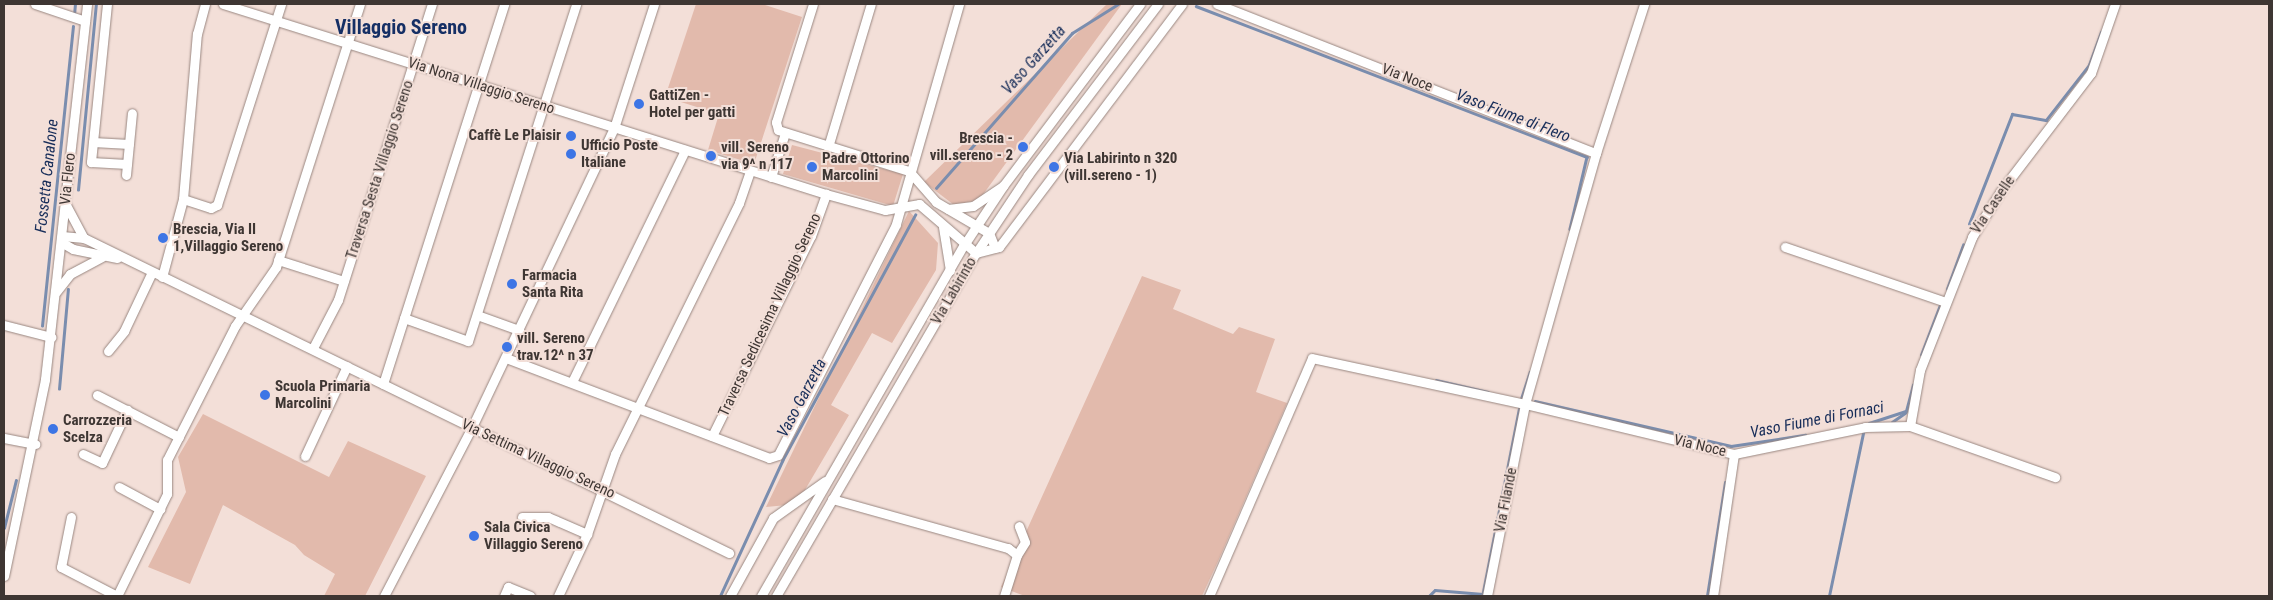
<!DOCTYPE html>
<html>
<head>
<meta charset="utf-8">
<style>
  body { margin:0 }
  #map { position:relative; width:2273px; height:600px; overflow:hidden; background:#f3dfd8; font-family:"Roboto Condensed",sans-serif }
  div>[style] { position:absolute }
  .green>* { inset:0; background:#e2baac }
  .stream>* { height:2.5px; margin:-1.25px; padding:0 1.25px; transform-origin:1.25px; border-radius:1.25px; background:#7a8dae }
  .roads { filter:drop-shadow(0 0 1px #998781) drop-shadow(0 0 1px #998781) }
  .minor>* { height:9px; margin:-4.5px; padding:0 4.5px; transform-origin:4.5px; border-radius:4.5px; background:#fff }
  .dots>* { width:14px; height:14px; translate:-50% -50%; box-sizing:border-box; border:2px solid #f3dfd8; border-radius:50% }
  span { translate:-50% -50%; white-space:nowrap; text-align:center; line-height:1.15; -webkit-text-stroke:4px #f3dfd8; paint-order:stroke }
  .street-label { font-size:15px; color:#3e3633 }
  .poi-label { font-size:15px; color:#3e3633; font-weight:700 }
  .left { translate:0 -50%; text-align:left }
  .right { translate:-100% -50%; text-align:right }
  .water-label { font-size:16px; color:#172d59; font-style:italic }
  .district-label { font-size:20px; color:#152f65; font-weight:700 }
  .frame { position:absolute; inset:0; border:5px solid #3e3633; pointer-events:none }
</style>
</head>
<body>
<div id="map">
  <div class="green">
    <div style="clip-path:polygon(696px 4px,762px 4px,802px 17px,754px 164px,708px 150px,719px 114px,665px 97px)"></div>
    <div style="clip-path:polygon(1107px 4px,1122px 4px,979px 200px,954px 205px,924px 182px)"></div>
    <div style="clip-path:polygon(792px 145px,903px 174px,893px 206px,783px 174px)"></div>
    <div style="clip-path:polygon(909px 211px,938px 243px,936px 270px,892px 343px,872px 333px,831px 405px,849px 415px,802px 495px,787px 505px,766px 507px)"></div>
    <div style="clip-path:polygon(1142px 276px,1181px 290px,1173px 309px,1233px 334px,1239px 327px,1275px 339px,1256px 392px,1287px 403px,1220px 557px,1202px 596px,1025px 596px,1001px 587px)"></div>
    <div style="clip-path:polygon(203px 414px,329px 477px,348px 441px,426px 476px,365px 596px,324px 596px,335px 574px,304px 555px,295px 545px,223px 505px,190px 584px,148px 567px,186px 492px,178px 457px)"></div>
  </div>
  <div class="stream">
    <div style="left:1196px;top:6px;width:419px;rotate:21.1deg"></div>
    <div style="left:1587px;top:157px;width:74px;rotate:103.3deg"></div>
    <div style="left:74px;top:15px;width:11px;rotate:-85deg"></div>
    <div style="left:936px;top:188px;width:206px;rotate:-48.7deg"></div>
    <div style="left:1072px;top:33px;width:54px;rotate:-32.2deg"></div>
    <div style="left:78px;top:190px;width:187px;rotate:-84.5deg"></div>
    <div style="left:1969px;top:224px;width:118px;rotate:-68.6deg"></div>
    <div style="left:2012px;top:114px;width:35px;rotate:10deg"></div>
    <div style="left:2046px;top:120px;width:70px;rotate:-52deg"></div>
    <div style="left:2089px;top:65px;width:35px;rotate:-70deg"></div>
    <div style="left:1947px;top:289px;width:47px;rotate:-70deg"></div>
    <div style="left:42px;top:326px;width:301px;rotate:-84.1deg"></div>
    <div style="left:1921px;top:355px;width:53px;rotate:-69.2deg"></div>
    <div style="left:1436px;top:380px;width:53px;rotate:13deg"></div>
    <div style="left:59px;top:389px;width:100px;rotate:-84.9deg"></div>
    <div style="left:1521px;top:399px;width:28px;rotate:-72deg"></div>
    <div style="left:1535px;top:401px;width:201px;rotate:12.9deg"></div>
    <div style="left:1731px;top:446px;width:75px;rotate:-8.5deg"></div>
    <div style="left:1892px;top:422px;width:16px;rotate:-35deg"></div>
    <div style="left:1869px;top:423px;width:39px;rotate:-18deg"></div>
    <div style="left:1906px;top:411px;width:27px;rotate:-75deg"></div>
    <div style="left:4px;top:528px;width:49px;rotate:-76deg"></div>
    <div style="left:1483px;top:592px;width:187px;rotate:-78.9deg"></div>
    <div style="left:720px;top:596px;width:149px;rotate:-65.3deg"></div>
    <div style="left:782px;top:461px;width:280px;rotate:-61.6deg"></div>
    <div style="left:1429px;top:596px;width:8px;rotate:-45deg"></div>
    <div style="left:1435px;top:590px;width:48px;rotate:4.8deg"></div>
    <div style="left:1707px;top:596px;width:115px;rotate:-81deg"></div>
    <div style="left:1829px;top:596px;width:167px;rotate:-78.2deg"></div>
  </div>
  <div class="roads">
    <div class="minor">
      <div style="left:35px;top:4px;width:53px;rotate:18.8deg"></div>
      <div style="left:107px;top:4px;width:159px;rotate:95.8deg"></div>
      <div style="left:91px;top:162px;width:36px;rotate:3deg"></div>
      <div style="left:223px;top:4px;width:632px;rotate:17.49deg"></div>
      <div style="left:826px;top:194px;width:61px;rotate:15.2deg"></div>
      <div style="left:885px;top:210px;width:35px;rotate:-10deg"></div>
      <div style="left:919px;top:204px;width:75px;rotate:40.7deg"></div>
      <div style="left:976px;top:253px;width:24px;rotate:-15deg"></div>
      <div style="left:999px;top:247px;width:304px;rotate:-53deg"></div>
      <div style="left:813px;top:4px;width:124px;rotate:107.4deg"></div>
      <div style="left:776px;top:122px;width:8px;rotate:76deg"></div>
      <div style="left:778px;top:130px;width:137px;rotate:17.4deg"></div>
      <div style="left:909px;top:171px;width:41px;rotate:48.9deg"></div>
      <div style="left:936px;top:202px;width:61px;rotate:30.3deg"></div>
      <div style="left:989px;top:233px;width:16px;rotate:68deg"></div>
      <div style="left:1217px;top:4px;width:407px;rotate:21.5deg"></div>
      <div style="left:1596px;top:153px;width:261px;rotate:105.8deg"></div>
      <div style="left:1525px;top:404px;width:215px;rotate:13.5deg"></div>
      <div style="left:1734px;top:454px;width:144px;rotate:98.4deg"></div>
      <div style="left:93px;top:142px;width:36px;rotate:3deg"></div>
      <div style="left:828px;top:147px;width:149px;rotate:-73.3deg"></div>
      <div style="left:1596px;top:153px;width:157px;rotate:-72.1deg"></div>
      <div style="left:126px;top:175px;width:62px;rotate:-84.5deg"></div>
      <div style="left:771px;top:177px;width:43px;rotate:-72.4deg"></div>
      <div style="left:183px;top:199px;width:29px;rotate:18deg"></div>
      <div style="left:211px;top:208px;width:7px;rotate:-27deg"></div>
      <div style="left:217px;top:205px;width:211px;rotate:-72.3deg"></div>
      <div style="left:65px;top:203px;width:40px;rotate:62deg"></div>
      <div style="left:948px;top:209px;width:25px;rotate:-7deg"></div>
      <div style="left:973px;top:206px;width:36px;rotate:-34deg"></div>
      <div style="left:943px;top:227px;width:44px;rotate:80.8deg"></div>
      <div style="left:62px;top:236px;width:22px;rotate:5deg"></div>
      <div style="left:84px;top:238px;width:718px;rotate:26.03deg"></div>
      <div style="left:61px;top:242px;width:14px;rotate:30deg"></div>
      <div style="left:73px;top:249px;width:45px;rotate:11.6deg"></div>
      <div style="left:1785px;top:247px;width:170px;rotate:18.9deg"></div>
      <div style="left:278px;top:260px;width:69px;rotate:17.7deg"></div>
      <div style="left:162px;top:277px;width:81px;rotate:-74.9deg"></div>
      <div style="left:183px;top:199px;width:166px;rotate:-85.2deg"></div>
      <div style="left:197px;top:34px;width:31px;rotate:-75deg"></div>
      <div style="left:56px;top:292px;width:23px;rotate:-52deg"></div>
      <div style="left:70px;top:274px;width:36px;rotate:-28deg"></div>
      <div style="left:477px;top:315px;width:45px;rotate:19.7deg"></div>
      <div style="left:404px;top:318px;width:68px;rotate:19.8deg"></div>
      <div style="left:468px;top:341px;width:354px;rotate:-72.2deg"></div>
      <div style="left:4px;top:325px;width:49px;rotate:14.3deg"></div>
      <div style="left:313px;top:348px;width:54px;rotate:-62.5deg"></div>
      <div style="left:338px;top:300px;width:311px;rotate:-72.4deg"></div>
      <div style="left:108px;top:351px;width:26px;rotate:-51deg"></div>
      <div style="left:124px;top:331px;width:65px;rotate:-64.6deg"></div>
      <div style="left:506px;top:358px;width:281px;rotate:20.8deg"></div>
      <div style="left:769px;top:458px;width:9px;rotate:-18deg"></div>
      <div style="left:778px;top:455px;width:259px;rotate:-62.9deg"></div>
      <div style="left:896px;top:224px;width:229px;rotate:-74deg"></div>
      <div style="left:572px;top:382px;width:258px;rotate:-64deg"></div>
      <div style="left:383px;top:384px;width:399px;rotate:-72.3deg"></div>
      <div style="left:97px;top:395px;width:92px;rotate:27.1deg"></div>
      <div style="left:1910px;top:426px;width:57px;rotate:-79.9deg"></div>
      <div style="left:1920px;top:370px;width:143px;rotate:-68.6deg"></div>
      <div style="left:1972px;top:237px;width:53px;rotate:-58.1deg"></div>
      <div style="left:2000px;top:192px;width:150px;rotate:-52.6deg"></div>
      <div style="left:2091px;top:73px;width:73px;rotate:-70.8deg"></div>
      <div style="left:712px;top:436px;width:223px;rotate:-63.7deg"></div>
      <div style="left:811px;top:236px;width:45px;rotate:-70.3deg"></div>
      <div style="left:4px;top:438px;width:32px;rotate:11deg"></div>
      <div style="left:83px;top:454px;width:21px;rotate:25deg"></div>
      <div style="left:102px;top:463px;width:59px;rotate:-64.7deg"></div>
      <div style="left:1734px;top:454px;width:134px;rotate:-11.6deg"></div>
      <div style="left:1865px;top:427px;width:45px;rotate:-1.3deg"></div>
      <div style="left:1910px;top:426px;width:154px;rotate:19.4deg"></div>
      <div style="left:305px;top:456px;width:99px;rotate:-65deg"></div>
      <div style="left:119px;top:487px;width:47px;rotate:28.2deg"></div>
      <div style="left:832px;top:499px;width:183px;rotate:15.6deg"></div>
      <div style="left:1008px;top:548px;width:11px;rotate:38deg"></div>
      <div style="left:1017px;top:555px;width:43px;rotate:107.6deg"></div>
      <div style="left:71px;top:517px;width:51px;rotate:101.3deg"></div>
      <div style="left:61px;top:567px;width:63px;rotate:27.4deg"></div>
      <div style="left:522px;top:517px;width:26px"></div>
      <div style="left:548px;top:517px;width:43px;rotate:23.6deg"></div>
      <div style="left:1017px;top:555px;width:15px;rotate:-58deg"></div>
      <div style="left:1025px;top:542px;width:17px;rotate:-111deg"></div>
      <div style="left:4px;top:576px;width:201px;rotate:-78.2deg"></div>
      <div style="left:45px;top:379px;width:377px;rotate:-83.6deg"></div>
      <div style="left:117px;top:596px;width:114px;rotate:-63.9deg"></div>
      <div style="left:167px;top:494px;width:34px;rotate:-90deg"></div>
      <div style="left:167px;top:460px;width:150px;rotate:-63.1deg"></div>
      <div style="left:235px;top:326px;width:72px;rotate:-55.2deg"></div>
      <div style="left:276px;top:267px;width:276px;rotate:-72.3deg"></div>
      <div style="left:384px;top:596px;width:188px;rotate:-62.5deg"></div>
      <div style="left:471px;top:429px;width:333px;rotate:-64.6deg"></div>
      <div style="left:614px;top:128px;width:130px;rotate:-72.1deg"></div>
      <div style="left:504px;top:596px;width:10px;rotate:-66deg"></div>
      <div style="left:508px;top:587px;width:24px;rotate:22deg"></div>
      <div style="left:558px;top:596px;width:68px;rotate:-64.9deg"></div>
      <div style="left:587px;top:534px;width:85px;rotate:-70.7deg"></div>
      <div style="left:615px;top:454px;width:280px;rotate:-63.7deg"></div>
      <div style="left:739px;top:203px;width:34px;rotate:-71deg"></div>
      <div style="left:730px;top:596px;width:89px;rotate:-61.1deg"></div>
      <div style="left:773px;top:518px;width:64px;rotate:-35.4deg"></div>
      <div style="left:761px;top:596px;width:405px;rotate:-60deg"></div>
      <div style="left:964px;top:245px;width:71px;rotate:-56.5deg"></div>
      <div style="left:1003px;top:186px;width:228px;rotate:-53deg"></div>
      <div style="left:776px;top:596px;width:397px;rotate:-59.8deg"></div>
      <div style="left:976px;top:253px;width:94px;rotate:-56.3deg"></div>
      <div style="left:1028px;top:175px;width:215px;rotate:-52.8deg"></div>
      <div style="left:1209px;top:596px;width:259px;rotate:-66.6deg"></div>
      <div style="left:1312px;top:358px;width:218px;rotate:12.2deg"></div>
      <div style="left:1525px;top:404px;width:196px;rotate:101.2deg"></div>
    </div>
  </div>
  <div class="dots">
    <div style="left:639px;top:104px;background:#3d75e5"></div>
    <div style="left:571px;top:136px;background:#3d75e5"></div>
    <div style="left:1023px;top:147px;background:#3d75e5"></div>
    <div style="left:571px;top:154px;background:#3d75e5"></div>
    <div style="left:711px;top:156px;background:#3d75e5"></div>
    <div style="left:812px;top:167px;background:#3d75e5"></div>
    <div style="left:1054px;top:167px;background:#3d75e5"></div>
    <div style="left:163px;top:238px;background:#3d75e5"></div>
    <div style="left:512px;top:284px;background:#3d75e5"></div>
    <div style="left:507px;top:347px;background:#3d75e5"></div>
    <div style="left:265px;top:395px;background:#3d75e5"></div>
    <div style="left:53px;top:429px;background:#3d75e5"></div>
    <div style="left:474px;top:536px;background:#3d75e5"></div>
  </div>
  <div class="street-label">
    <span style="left:1407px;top:78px;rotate:21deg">Via Noce</span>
    <span style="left:481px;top:86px;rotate:18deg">Via Nona Villaggio Sereno</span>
    <span style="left:380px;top:170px;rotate:-72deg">Traversa Sesta Villaggio Sereno</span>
    <span style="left:68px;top:179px;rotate:-84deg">Via Flero</span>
    <span style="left:1993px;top:205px;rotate:-56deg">Via Caselle</span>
    <span style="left:954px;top:291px;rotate:-60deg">Via Labirinto</span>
    <span style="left:770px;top:315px;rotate:-65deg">Traversa Sedicesima Villaggio Sereno</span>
    <span style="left:1700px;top:446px;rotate:13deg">Via Noce</span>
    <span style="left:538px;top:459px;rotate:25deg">Via Settima Villaggio Sereno</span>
    <span style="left:1506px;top:500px;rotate:-79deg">Via Filande</span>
  </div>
  <div class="poi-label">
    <span class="left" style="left:649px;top:104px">GattiZen -<br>Hotel per gatti</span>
    <span class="right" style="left:561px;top:136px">Caffè Le Plaisir</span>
    <span class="right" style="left:1013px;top:147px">Brescia -<br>vill.sereno - 2</span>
    <span class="left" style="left:581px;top:154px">Ufficio Poste<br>Italiane</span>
    <span class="left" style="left:721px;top:156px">vill. Sereno<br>via 9^ n 117</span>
    <span class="left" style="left:822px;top:167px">Padre Ottorino<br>Marcolini</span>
    <span class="left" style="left:1064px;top:167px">Via Labirinto n 320<br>(vill.sereno - 1)</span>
    <span class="left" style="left:173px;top:238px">Brescia, Via II<br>1,Villaggio Sereno</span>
    <span class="left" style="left:522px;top:284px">Farmacia<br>Santa Rita</span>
    <span class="left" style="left:517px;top:347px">vill. Sereno<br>trav.12^ n 37</span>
    <span class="left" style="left:275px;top:395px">Scuola Primaria<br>Marcolini</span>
    <span class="left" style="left:63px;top:429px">Carrozzeria<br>Scelza</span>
    <span class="left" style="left:484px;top:536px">Sala Civica<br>Villaggio Sereno</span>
  </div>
  <div class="water-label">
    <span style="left:1034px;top:60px;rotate:-48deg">Vaso Garzetta</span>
    <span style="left:1513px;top:116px;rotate:21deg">Vaso Fiume di Flero</span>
    <span style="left:47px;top:176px;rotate:-84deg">Fossetta Canalone</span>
    <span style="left:802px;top:398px;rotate:-62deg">Vaso Garzetta</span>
    <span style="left:1817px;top:420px;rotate:-11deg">Vaso Fiume di Fornaci</span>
  </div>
  <div class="district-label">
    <span style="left:401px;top:27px">Villaggio Sereno</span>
  </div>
  <div class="frame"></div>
</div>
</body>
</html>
